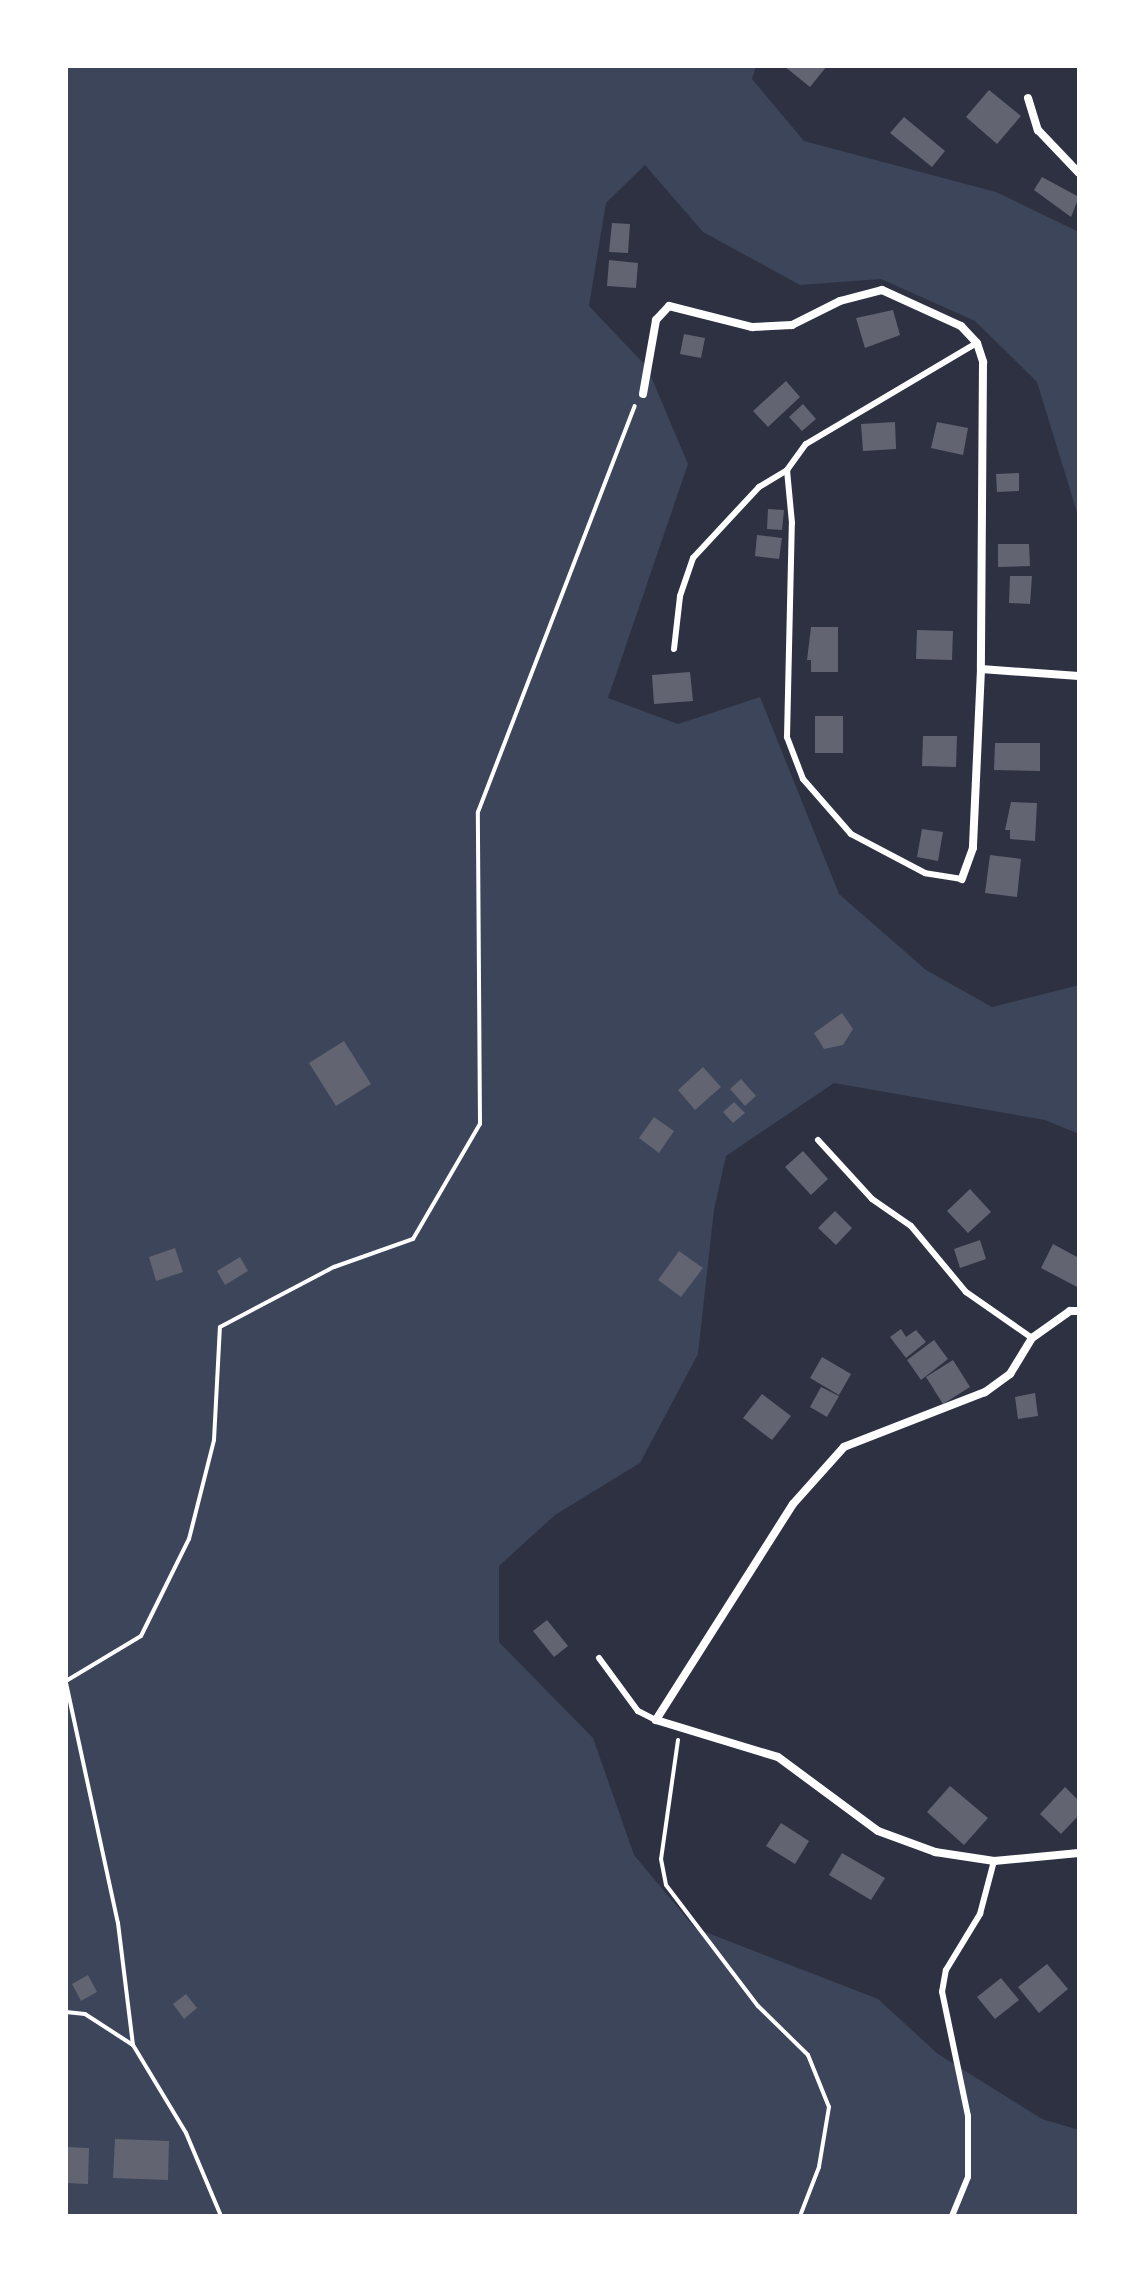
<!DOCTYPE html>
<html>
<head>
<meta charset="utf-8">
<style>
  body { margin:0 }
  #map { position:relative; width:1145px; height:2282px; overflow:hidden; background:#2d3142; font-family:Manrope,sans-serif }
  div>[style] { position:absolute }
  .green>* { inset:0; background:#3c4559 }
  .building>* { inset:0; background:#626471 }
  .path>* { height:4px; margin:-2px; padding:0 2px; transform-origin:2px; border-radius:2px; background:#fff }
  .service>* { height:6px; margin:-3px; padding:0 3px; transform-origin:3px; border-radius:3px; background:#fff }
  .minor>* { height:8px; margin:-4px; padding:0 4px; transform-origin:4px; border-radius:4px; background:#fff }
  span { translate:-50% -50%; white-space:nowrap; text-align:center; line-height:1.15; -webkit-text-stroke:6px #fff; paint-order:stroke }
  .frame { position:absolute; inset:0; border:68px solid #fff; pointer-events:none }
</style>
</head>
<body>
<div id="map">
  <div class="green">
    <div style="clip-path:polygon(66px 66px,756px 66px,752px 79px,804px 141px,996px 192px,1079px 232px,1079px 519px,1037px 382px,975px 321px,881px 279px,800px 285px,703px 232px,645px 165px,606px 203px,589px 306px,647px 367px,688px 464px,608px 698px,678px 724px,760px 697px,839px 894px,926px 970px,992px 1007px,1079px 985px,1079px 1134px,1045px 1120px,834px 1083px,726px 1156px,714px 1210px,698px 1354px,640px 1463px,555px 1515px,499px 1566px,499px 1642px,593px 1738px,634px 1855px,695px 1928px,878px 1999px,938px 2054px,1042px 2119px,1079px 2130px,1079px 2216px,66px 2216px)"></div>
  </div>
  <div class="building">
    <div style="clip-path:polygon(784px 66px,827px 66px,810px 87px)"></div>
    <div style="clip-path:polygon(989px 90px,1021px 116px,997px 144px,966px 117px)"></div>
    <div style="clip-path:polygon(904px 117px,945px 151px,932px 167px,890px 133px)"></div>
    <div style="clip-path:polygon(1042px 177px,1079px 197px,1071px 217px,1034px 190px)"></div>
    <div style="clip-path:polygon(612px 223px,630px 224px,628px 253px,609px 252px)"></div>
    <div style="clip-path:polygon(609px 260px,638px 263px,636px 288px,607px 286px)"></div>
    <div style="clip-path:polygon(893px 310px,900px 335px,865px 348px,856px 318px)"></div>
    <div style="clip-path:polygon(684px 334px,705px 338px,701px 358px,680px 354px)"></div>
    <div style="clip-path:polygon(786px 381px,800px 397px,768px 427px,753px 411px)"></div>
    <div style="clip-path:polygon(803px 404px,816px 419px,802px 431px,789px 417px)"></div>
    <div style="clip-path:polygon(895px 422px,896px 449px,863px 451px,861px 424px)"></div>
    <div style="clip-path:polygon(937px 422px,968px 428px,963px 455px,931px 448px)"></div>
    <div style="clip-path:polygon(1019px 473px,1019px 491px,997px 492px,996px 474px)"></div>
    <div style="clip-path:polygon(768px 509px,784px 510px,782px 530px,767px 529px)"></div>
    <div style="clip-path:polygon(757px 535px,782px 538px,779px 559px,755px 556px)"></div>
    <div style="clip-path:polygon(998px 544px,1029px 544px,1030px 566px,998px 567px)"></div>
    <div style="clip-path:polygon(1010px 576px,1032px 576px,1030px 604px,1009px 603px)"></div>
    <div style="clip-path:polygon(811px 627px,838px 627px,838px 672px,811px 672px,811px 660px,807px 660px)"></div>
    <div style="clip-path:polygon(917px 630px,953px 631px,952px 660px,916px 659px)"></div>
    <div style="clip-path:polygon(690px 672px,693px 701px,654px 704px,652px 675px)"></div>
    <div style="clip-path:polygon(815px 716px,843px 716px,843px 753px,815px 753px)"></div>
    <div style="clip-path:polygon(923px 736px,957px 736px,956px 767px,922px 766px)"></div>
    <div style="clip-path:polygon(995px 743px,1040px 743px,1040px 771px,994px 770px)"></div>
    <div style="clip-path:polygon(1011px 802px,1037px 803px,1035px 841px,1010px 839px,1010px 830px,1005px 830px)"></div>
    <div style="clip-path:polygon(922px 829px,943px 832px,938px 861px,917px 857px)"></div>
    <div style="clip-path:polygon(990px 855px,1021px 859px,1017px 897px,985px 893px)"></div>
    <div style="clip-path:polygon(842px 1013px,853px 1029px,843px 1045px,824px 1049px,814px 1033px)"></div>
    <div style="clip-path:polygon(344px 1041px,371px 1084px,336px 1106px,309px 1063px)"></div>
    <div style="clip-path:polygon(703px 1067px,721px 1087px,695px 1110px,678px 1090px)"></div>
    <div style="clip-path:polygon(741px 1079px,756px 1096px,745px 1106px,730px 1089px)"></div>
    <div style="clip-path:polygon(734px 1102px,745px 1113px,733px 1123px,723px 1112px)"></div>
    <div style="clip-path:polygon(654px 1117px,674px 1131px,659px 1153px,639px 1138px)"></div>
    <div style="clip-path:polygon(803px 1151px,828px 1179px,811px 1195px,785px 1167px)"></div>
    <div style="clip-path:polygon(970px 1189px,991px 1212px,968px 1233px,947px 1211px)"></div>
    <div style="clip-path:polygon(835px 1211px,852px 1228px,836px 1245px,818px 1228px)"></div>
    <div style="clip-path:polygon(980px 1240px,986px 1259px,960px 1268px,954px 1249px)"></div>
    <div style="clip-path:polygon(1053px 1244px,1079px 1258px,1079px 1288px,1041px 1268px)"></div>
    <div style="clip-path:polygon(175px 1248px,183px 1272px,156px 1281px,149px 1257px)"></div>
    <div style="clip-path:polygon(679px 1251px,703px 1268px,681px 1297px,658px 1280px)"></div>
    <div style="clip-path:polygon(240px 1257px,248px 1271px,225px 1285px,217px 1271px)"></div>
    <div style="clip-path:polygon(901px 1329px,906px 1337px,916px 1330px,926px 1342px,906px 1358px,890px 1337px)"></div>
    <div style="clip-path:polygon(934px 1340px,948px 1359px,921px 1380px,907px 1360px)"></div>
    <div style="clip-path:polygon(822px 1357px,851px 1374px,839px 1395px,810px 1378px)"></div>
    <div style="clip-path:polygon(953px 1360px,970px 1387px,943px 1404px,926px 1377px)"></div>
    <div style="clip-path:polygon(821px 1387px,839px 1396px,827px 1417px,810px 1407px)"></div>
    <div style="clip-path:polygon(1035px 1393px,1038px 1416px,1018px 1419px,1015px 1397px)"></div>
    <div style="clip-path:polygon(762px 1394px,791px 1416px,772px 1440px,743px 1418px)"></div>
    <div style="clip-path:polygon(547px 1620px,568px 1646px,554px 1657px,533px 1631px)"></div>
    <div style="clip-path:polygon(950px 1786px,988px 1818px,964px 1845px,927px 1812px)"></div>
    <div style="clip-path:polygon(1065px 1787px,1079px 1801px,1079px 1815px,1061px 1834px,1040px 1814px)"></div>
    <div style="clip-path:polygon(781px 1823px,809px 1841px,795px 1864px,766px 1846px)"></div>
    <div style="clip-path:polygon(842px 1853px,885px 1878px,871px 1900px,829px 1875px)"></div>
    <div style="clip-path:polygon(1047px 1964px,1068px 1989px,1039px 2013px,1018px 1987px)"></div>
    <div style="clip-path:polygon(88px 1975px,97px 1992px,81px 2001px,72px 1984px)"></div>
    <div style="clip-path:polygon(1001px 1978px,1019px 2000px,995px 2019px,977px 1997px)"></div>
    <div style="clip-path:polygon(186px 1994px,197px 2008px,184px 2019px,173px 2004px)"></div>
    <div style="clip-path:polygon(115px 2139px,169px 2141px,168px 2180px,113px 2178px)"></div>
    <div style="clip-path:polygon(66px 2147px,89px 2148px,88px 2184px,66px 2183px)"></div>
  </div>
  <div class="path">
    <div style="left:66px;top:1681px;width:87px;rotate:-31deg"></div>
    <div style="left:141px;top:1636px;width:108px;rotate:-63.7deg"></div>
    <div style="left:189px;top:1539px;width:102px;rotate:-75.8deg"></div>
    <div style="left:214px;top:1440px;width:113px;rotate:-87deg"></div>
    <div style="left:220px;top:1327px;width:129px;rotate:-27.8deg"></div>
    <div style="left:334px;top:1267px;width:84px;rotate:-19.5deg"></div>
    <div style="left:413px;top:1239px;width:133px;rotate:-59.8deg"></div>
    <div style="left:480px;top:1124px;width:312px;rotate:-90.4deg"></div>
    <div style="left:478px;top:812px;width:435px;rotate:-68.9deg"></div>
    <div style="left:66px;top:1683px;width:246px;rotate:77.8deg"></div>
    <div style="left:118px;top:1923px;width:123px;rotate:83deg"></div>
    <div style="left:678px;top:1740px;width:120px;rotate:98.1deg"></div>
    <div style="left:661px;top:1859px;width:26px;rotate:79deg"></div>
    <div style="left:666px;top:1885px;width:152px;rotate:52.8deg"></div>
    <div style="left:758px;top:2006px;width:70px;rotate:44.4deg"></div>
    <div style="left:808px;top:2055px;width:56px;rotate:68deg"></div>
    <div style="left:829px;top:2107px;width:61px;rotate:99.5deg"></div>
    <div style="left:819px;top:2167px;width:53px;rotate:111.2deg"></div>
    <div style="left:66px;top:2012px;width:19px;rotate:6deg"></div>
    <div style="left:85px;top:2014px;width:57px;rotate:32.9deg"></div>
    <div style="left:133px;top:2045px;width:103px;rotate:58.9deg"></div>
    <div style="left:186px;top:2133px;width:90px;rotate:67.1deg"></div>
  </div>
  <div class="service">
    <div style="left:674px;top:649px;width:53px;rotate:-83.5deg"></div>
    <div style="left:680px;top:596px;width:40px;rotate:-71.1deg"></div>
    <div style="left:693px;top:558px;width:97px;rotate:-47.1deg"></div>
    <div style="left:759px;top:487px;width:33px;rotate:-31deg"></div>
    <div style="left:962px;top:879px;width:37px;rotate:-171deg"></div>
    <div style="left:925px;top:873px;width:84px;rotate:-152.2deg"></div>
    <div style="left:851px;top:834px;width:73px;rotate:-131.1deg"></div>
    <div style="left:803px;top:779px;width:45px;rotate:-110.9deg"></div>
    <div style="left:787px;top:737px;width:214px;rotate:-88.7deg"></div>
    <div style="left:792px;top:523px;width:53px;rotate:-95.4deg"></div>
    <div style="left:787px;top:470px;width:32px;rotate:-54deg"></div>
    <div style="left:806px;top:444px;width:199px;rotate:-30.6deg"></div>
    <div style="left:818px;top:1140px;width:80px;rotate:47.5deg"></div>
    <div style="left:872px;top:1199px;width:47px;rotate:34.7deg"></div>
    <div style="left:911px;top:1226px;width:86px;rotate:50.2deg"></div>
    <div style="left:966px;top:1292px;width:80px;rotate:34.9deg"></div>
    <div style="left:599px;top:1658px;width:66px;rotate:53.7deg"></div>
    <div style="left:638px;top:1711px;width:20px;rotate:27deg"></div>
    <div style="left:952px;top:2216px;width:42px;rotate:-67.7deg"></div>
    <div style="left:968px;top:2177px;width:61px;rotate:-90deg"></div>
    <div style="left:968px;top:2116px;width:127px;rotate:-101.8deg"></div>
    <div style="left:942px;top:1992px;width:22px;rotate:-80deg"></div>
    <div style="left:946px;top:1970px;width:66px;rotate:-58.7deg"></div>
    <div style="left:980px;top:1914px;width:55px;rotate:-75.2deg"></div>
  </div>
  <div class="minor">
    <div style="left:1028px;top:98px;width:34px;rotate:73deg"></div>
    <div style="left:1038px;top:130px;width:59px;rotate:46.4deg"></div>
    <div style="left:643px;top:394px;width:75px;rotate:-80deg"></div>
    <div style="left:656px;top:320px;width:19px;rotate:-47deg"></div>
    <div style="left:669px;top:306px;width:86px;rotate:14.2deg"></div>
    <div style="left:752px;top:327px;width:40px;rotate:-2.9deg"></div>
    <div style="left:792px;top:325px;width:54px;rotate:-26.6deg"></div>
    <div style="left:840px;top:301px;width:43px;rotate:-14.7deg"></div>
    <div style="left:882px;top:290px;width:87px;rotate:24.5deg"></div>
    <div style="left:961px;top:326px;width:23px;rotate:47deg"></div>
    <div style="left:977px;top:343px;width:20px;rotate:72deg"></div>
    <div style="left:983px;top:362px;width:307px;rotate:90.4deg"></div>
    <div style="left:981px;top:669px;width:179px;rotate:92.6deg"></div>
    <div style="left:973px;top:848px;width:33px;rotate:110deg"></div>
    <div style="left:981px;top:669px;width:98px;rotate:4.1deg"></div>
    <div style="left:1079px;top:1311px;width:9px;rotate:180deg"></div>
    <div style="left:1070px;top:1311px;width:47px;rotate:144.6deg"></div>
    <div style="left:1032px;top:1338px;width:42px;rotate:121.4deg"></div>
    <div style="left:1010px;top:1374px;width:31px;rotate:144deg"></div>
    <div style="left:985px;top:1392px;width:151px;rotate:158.7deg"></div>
    <div style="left:844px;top:1447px;width:76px;rotate:131.8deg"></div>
    <div style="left:793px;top:1504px;width:256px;rotate:122.4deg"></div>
    <div style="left:656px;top:1720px;width:127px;rotate:16.9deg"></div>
    <div style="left:778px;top:1757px;width:124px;rotate:36.5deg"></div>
    <div style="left:878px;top:1831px;width:61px;rotate:20.2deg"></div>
    <div style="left:935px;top:1852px;width:60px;rotate:8.7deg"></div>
    <div style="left:994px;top:1861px;width:85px;rotate:-5.4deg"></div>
  </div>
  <div class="frame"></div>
</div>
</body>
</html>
